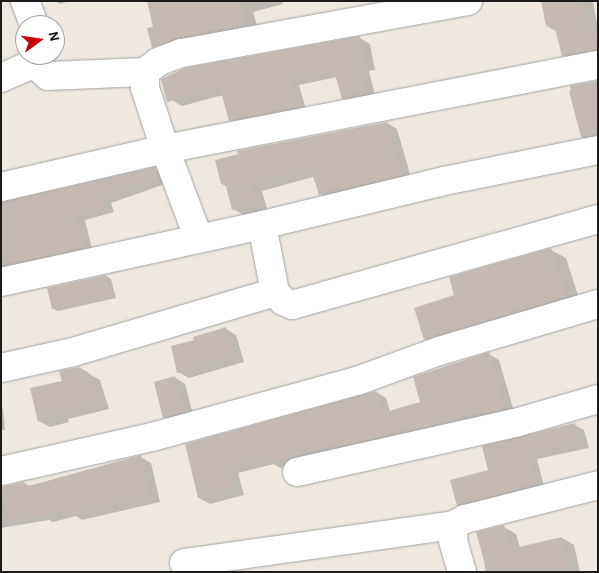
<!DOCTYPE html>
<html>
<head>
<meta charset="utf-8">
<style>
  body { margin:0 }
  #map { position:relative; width:599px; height:573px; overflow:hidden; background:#eee8e0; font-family:"Alegreya Sans",sans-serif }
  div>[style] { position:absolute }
  .shadow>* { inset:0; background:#0003 }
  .building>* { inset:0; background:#c5bab3 }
  .roads { filter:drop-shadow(0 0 1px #a2a2a2) drop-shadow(0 0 1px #a2a2a2) }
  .street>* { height:28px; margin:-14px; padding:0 14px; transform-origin:14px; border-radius:14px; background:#fff }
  span { translate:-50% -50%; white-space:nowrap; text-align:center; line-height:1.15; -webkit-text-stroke:4px #fff; paint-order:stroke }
  .frame { position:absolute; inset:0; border:2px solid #1b1b1b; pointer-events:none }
  .north { position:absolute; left:15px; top:15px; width:50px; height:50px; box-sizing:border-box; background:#fff; border:1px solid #a4a4a4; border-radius:50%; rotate:76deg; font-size:14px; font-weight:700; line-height:20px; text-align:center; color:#1b1b1b }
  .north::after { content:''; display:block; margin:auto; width:18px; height:22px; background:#c7000b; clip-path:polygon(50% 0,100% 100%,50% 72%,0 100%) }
</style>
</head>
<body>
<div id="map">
  <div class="shadow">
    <div style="clip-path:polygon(55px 1px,70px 1px,60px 4px)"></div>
    <div style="clip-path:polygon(148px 1px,282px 1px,283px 4px,253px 12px,259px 32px,171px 52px,159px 45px)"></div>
    <div style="clip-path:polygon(542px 1px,593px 1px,598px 30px,598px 60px,576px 63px,563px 55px,557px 32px,547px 26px)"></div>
    <div style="clip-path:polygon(360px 38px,370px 44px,375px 70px,369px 71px,376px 99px,353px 104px,343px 98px,337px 77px,299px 85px,307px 113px,240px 126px,230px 120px,223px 95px,182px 106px,172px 100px)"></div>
    <div style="clip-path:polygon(598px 81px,598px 144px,595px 144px,582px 137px,572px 87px)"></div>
    <div style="clip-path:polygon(387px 123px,397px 129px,412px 181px,330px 200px,320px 194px,313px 177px,262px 191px,267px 209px,244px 215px,233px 209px,227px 187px,222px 184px)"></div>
    <div style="clip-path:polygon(155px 169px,164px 174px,168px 183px,111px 203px,114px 212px,85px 220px,93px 253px,1px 274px,1px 203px)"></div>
    <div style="clip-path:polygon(551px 250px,566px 258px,581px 305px,440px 348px,425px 339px,456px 296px)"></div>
    <div style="clip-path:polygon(106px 276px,111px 279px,116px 298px,58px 311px,53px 309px)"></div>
    <div style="clip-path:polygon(226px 329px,236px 335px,244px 362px,189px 378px,178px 372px)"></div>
    <div style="clip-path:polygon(489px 354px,499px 360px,515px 415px,339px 452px,280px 468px,274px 464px,238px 473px,244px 495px,210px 504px,199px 498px,186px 445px,376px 392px,386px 398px,390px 412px,422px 403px)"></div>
    <div style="clip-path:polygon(78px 368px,100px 380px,109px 409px,68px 419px,69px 422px,50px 427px,39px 421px)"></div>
    <div style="clip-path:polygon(174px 377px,185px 384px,194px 418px,175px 423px,164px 417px)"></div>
    <div style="clip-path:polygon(1px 407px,3px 409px,5px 430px,1px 430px)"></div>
    <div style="clip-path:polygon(575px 425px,584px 430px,589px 448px,537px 459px,545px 490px,468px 510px,458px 505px,490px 471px)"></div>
    <div style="clip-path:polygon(141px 457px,151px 463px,160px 502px,82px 520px,76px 516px,53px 522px,49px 520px,1px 528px,1px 495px,24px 483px,31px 487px)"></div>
    <div style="clip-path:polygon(504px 527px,516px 534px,520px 548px,562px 538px,574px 545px,580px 572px,486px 572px,484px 563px)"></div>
  </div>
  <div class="building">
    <div style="clip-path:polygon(147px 1px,240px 1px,247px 25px,178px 38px,152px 48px,147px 28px,153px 27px)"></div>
    <div style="clip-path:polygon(541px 1px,581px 1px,587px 32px,598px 29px,598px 50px,562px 56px,554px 25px,546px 26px)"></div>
    <div style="clip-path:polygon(360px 36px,365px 65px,360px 66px,367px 94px,342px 99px,334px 71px,290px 80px,298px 107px,229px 121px,220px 88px,167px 102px,161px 79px,185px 68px)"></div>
    <div style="clip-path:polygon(598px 81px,598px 135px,581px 137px,569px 91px,571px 90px,570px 86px)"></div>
    <div style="clip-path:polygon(387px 122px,402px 175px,319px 195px,311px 169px,252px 185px,257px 203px,232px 210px,225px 183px,221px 184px,215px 160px,238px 154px,237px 151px)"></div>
    <div style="clip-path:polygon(155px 167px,159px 178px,103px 197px,105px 207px,76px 215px,84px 248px,8px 265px,7px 259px,1px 261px,1px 202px)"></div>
    <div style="clip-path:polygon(551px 248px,567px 297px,424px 340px,414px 308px,454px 295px,449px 277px)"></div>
    <div style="clip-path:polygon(106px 275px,111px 296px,52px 309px,47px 288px)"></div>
    <div style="clip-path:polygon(226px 327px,234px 356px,177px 373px,171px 346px,194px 340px,193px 337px)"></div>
    <div style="clip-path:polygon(489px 352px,505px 409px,474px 416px,473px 413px,437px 425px,330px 448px,330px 447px,268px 462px,267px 458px,228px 468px,234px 490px,198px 498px,185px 444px,376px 391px,382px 413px,420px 402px,413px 377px)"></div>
    <div style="clip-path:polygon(79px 367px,89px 373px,99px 403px,58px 414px,59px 417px,38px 422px,30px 388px,62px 381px,59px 371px)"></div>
    <div style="clip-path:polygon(175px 376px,184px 412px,163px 418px,154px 382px)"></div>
    <div style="clip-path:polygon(575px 423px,580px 442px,528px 454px,536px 485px,457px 506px,450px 480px,488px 470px,482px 446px)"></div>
    <div style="clip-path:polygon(141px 455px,150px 496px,71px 515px,70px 510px,42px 517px,41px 515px,7px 522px,1px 487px,24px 482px,25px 487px)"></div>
    <div style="clip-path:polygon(504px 525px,510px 549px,562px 537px,570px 572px,487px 572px,476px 532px)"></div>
  </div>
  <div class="roads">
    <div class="street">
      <div style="left:25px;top:1px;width:26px;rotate:69deg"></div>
      <div style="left:468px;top:1px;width:292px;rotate:169.7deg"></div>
      <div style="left:181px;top:53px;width:25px;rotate:159deg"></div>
      <div style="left:158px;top:62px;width:16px;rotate:142deg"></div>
      <div style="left:145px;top:72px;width:16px;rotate:90deg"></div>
      <div style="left:145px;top:88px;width:64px;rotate:71.8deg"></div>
      <div style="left:165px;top:149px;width:441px;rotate:-11deg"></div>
      <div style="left:34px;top:63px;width:19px;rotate:43deg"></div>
      <div style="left:48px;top:76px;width:97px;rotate:-2.4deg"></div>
      <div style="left:1px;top:78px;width:36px;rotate:-24deg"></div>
      <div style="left:34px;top:63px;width:9px;rotate:-58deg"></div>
      <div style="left:1px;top:187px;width:168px;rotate:-13deg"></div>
      <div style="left:165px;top:149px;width:94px;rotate:69.4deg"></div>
      <div style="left:1px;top:282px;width:267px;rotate:-12.3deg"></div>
      <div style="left:275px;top:292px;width:12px;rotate:48deg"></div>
      <div style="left:283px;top:301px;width:10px;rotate:24deg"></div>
      <div style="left:292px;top:305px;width:318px;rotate:-15.7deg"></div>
      <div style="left:1px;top:368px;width:74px;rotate:-12.5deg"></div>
      <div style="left:73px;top:352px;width:211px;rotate:-16.5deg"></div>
      <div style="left:275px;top:292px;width:68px;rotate:-101deg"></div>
      <div style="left:262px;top:225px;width:187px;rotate:-13.6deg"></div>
      <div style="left:444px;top:181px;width:157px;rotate:-11.4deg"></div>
      <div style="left:1px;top:471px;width:155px;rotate:-12.7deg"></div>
      <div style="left:152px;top:437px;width:213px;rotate:-15.3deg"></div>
      <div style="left:357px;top:381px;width:87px;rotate:-20.1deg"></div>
      <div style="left:439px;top:351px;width:166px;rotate:-16.5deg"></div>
      <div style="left:297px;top:472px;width:223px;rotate:-12.7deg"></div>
      <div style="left:515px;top:423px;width:86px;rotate:-16.1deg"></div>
      <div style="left:184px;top:563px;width:273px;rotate:-8deg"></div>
      <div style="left:462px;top:572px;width:33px;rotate:-106deg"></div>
      <div style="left:453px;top:540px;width:15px;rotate:-86deg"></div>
      <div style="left:454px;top:525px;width:13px;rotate:-29deg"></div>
      <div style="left:465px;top:519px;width:137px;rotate:-14.3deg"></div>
    </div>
  </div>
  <div class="frame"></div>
  <div class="north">N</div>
</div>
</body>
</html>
